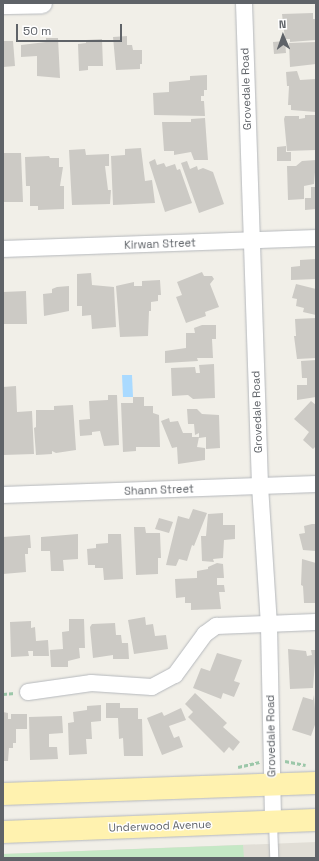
<!DOCTYPE html>
<html>
<head>
<meta charset="utf-8">
<style>
  body { margin:0 }
  #map { position:relative; width:319px; height:861px; overflow:hidden; background:#f1efe8; font-family:"Space Grotesk",sans-serif }
  div>[style] { position:absolute }
  .education>* { inset:0; background:#e1ded6 }
  .green>* { inset:0; background:#c5e8c5 }
  .water>* { inset:0; background:#aadaff }
  .building>* { inset:0; background:#cccac5 }
  .path>* { height:2.5px; margin-top:-1.25px; transform-origin:0; background:repeating-linear-gradient(90deg,#9cc7a9 0 4px,transparent 0 6px) }
  .roads { filter:drop-shadow(0 0 1px #b5b8bc) drop-shadow(0 0 1px #b5b8bc) }
  .service>* { height:8px; margin:-4px; padding:0 4px; transform-origin:4px; border-radius:4px; background:#fff }
  .minor>* { height:16px; margin:-8px; padding:0 8px; transform-origin:8px; border-radius:8px; background:#fff }
  .tertiary>* { height:20px; margin:-10px; padding:0 10px; transform-origin:10px; border-radius:10px; background:#fff }
  .primary>* { height:22px; margin:-11px; padding:0 11px; transform-origin:11px; border-radius:11px; background:#fff2af }
  span { translate:-50% -50%; white-space:nowrap; text-align:center; line-height:1.15; -webkit-text-stroke:3px #fff; paint-order:stroke }
  .street-label { font-size:11px; color:#5f6368 }
  .frame { position:absolute; inset:0; border:4px solid #5f6368; pointer-events:none }
  .north { position:absolute; left:263px; top:16px; width:40px; height:40px; -webkit-text-stroke:3px #fff; paint-order:stroke; rotate:358deg; font-size:11px; font-weight:700; line-height:16px; text-align:center; color:#5f6368 }
  .north::after { content:''; display:block; margin:auto; width:14px; height:18px; background:#5f6368; clip-path:polygon(50% 0,100% 100%,50% 72%,0 100%) }
  .scale { position:absolute; left:16px; top:24px; width:106px; height:18px; box-sizing:border-box; border:2px solid #5f6368; border-top:0; padding-left:5px; font-size:12px; line-height:14px; white-space:nowrap; color:#5f6368; -webkit-text-stroke:3px #fff; paint-order:stroke }
</style>
</head>
<body>
<div id="map">
  <div class="education">
    <div style="clip-path:polygon(316px 842px,316px 858px,3px 858px,3px 854px)"></div>
  </div>
  <div class="green">
    <div style="clip-path:polygon(243px 845px,244px 858px,3px 858px,3px 854px)"></div>
  </div>
  <div class="water">
    <div style="clip-path:polygon(122px 375px,132px 375px,133px 397px,123px 397px)"></div>
  </div>
  <div class="building">
    <div style="clip-path:polygon(313px 13px,313px 19px,316px 19px,316px 40px,290px 42px,290px 39px,285px 39px,282px 14px)"></div>
    <div style="clip-path:polygon(127px 36px,127px 45px,132px 45px,133px 50px,142px 50px,142px 64px,140px 64px,140px 69px,116px 70px,113px 37px)"></div>
    <div style="clip-path:polygon(46px 38px,58px 38px,60px 78px,37px 76px,37px 56px,21px 57px,21px 45px,46px 42px)"></div>
    <div style="clip-path:polygon(102px 39px,103px 66px,88px 66px,88px 70px,79px 71px,78px 44px,86px 43px,86px 40px)"></div>
    <div style="clip-path:polygon(3px 41px,13px 41px,15px 66px,3px 67px)"></div>
    <div style="clip-path:polygon(285px 41px,286px 53px,274px 54px,273px 42px)"></div>
    <div style="clip-path:polygon(316px 42px,316px 64px,290px 67px,289px 43px)"></div>
    <div style="clip-path:polygon(297px 71px,300px 80px,316px 79px,316px 112px,291px 110px,291px 105px,288px 105px,289px 86px,287px 86px,286px 72px)"></div>
    <div style="clip-path:polygon(207px 75px,207px 90px,204px 90px,204px 96px,201px 96px,201px 101px,204px 101px,205px 116px,154px 115px,153px 93px,169px 92px,169px 82px,190px 80px,190px 76px)"></div>
    <div style="clip-path:polygon(305px 115px,316px 115px,316px 150px,287px 151px,284px 119px,285px 116px,299px 116px,299px 119px,305px 118px)"></div>
    <div style="clip-path:polygon(205px 118px,208px 160px,194px 160px,191px 152px,174px 155px,174px 151px,164px 151px,162px 122px,191px 122px,191px 119px)"></div>
    <div style="clip-path:polygon(286px 146px,286px 152px,291px 152px,291px 161px,277px 161px,277px 147px)"></div>
    <div style="clip-path:polygon(141px 148px,145px 181px,152px 180px,155px 203px,113px 205px,111px 156px,125px 155px,125px 149px)"></div>
    <div style="clip-path:polygon(85px 149px,86px 155px,109px 154px,109px 166px,105px 166px,108px 190px,111px 190px,110px 204px,72px 205px,69px 150px)"></div>
    <div style="clip-path:polygon(3px 153px,21px 153px,23px 202px,3px 202px)"></div>
    <div style="clip-path:polygon(49px 156px,50px 158px,59px 158px,59px 167px,63px 167px,60px 186px,64px 186px,64px 209px,38px 210px,38px 206px,30px 206px,30px 186px,26px 186px,25px 157px)"></div>
    <div style="clip-path:polygon(155px 159px,157px 165px,164px 163px,166px 167px,175px 164px,177px 170px,180px 169px,192px 203px,165px 212px,149px 162px)"></div>
    <div style="clip-path:polygon(316px 160px,314px 184px,304px 186px,304px 199px,288px 200px,287px 166px,296px 166px,302px 161px)"></div>
    <div style="clip-path:polygon(187px 161px,190px 169px,197px 166px,198px 170px,203px 168px,213px 172px,224px 204px,199px 213px,181px 163px)"></div>
    <div style="clip-path:polygon(311px 187px,316px 187px,316px 209px,305px 210px,305px 198px,311px 198px)"></div>
    <div style="clip-path:polygon(316px 259px,316px 279px,291px 280px,291px 267px,300px 266px,300px 260px)"></div>
    <div style="clip-path:polygon(202px 272px,204px 276px,212px 276px,214px 279px,210px 284px,219px 307px,205px 312px,206px 316px,186px 323px,176px 297px,182px 295px,177px 282px)"></div>
    <div style="clip-path:polygon(91px 273px,92px 285px,114px 287px,116px 327px,92px 329px,91px 315px,82px 316px,82px 306px,77px 306px,77px 274px)"></div>
    <div style="clip-path:polygon(160px 280px,161px 295px,158px 295px,158px 301px,151px 302px,151px 311px,149px 311px,148px 336px,120px 337px,116px 286px,134px 282px,134px 286px,142px 286px,142px 281px)"></div>
    <div style="clip-path:polygon(296px 284px,316px 289px,316px 315px,303px 312px,304px 308px,296px 306px,297px 299px,292px 298px)"></div>
    <div style="clip-path:polygon(69px 286px,69px 311px,44px 316px,43px 294px,52px 293px,52px 289px,57px 287px)"></div>
    <div style="clip-path:polygon(26px 291px,27px 324px,3px 324px,3px 292px)"></div>
    <div style="clip-path:polygon(316px 318px,316px 358px,297px 359px,294px 336px,296px 336px,295px 319px)"></div>
    <div style="clip-path:polygon(202px 325px,216px 325px,216px 339px,212px 339px,213px 358px,197px 358px,198px 361px,165px 363px,165px 351px,186px 348px,186px 333px,195px 333px,194px 328px)"></div>
    <div style="clip-path:polygon(316px 360px,316px 397px,297px 400px,297px 385px,307px 385px,307px 378px,302px 378px,301px 361px)"></div>
    <div style="clip-path:polygon(214px 364px,215px 398px,193px 399px,188px 395px,172px 396px,171px 368px,195px 367px,196px 373px,200px 373px,199px 365px)"></div>
    <div style="clip-path:polygon(16px 386px,17px 412px,32px 411px,34px 454px,3px 455px,3px 387px)"></div>
    <div style="clip-path:polygon(108px 395px,117px 395px,119px 445px,104px 446px,100px 431px,92px 432px,92px 435px,80px 436px,79px 420px,90px 419px,89px 401px,108px 400px)"></div>
    <div style="clip-path:polygon(133px 397px,144px 397px,144px 406px,153px 406px,153px 413px,159px 415px,160px 447px,136px 447px,136px 451px,123px 452px,121px 403px,133px 403px)"></div>
    <div style="clip-path:polygon(311px 401px,316px 405px,316px 446px,313px 449px,303px 440px,309px 432px,294px 419px)"></div>
    <div style="clip-path:polygon(73px 405px,76px 450px,56px 453px,52px 451px,52px 454px,36px 455px,34px 428px,36px 427px,36px 410px,54px 410px,54px 406px)"></div>
    <div style="clip-path:polygon(187px 409px,197px 409px,202px 414px,219px 415px,220px 448px,206px 449px,206px 437px,199px 438px,199px 433px,195px 435px,194px 424px,188px 424px)"></div>
    <div style="clip-path:polygon(169px 418px,170px 422px,178px 421px,183px 433px,192px 433px,192px 437px,199px 437px,197px 447px,205px 448px,205px 460px,178px 464px,177px 447px,172px 448px,161px 421px)"></div>
    <div style="clip-path:polygon(193px 509px,207px 513px,194px 546px,192px 545px,187px 561px,179px 559px,176px 566px,166px 565px,178px 516px,189px 519px)"></div>
    <div style="clip-path:polygon(223px 513px,223px 525px,235px 525px,235px 539px,224px 540px,223px 558px,213px 559px,214px 562px,202px 561px,201px 536px,206px 536px,208px 514px)"></div>
    <div style="clip-path:polygon(159px 518px,173px 522px,169px 533px,155px 529px)"></div>
    <div style="clip-path:polygon(312px 524px,316px 524px,316px 551px,303px 550px,299px 534px,305px 533px,304px 526px)"></div>
    <div style="clip-path:polygon(134px 527px,145px 527px,146px 533px,160px 533px,161px 558px,158px 558px,158px 574px,136px 575px)"></div>
    <div style="clip-path:polygon(78px 534px,78px 559px,63px 560px,64px 571px,51px 571px,50px 551px,41px 551px,41px 537px)"></div>
    <div style="clip-path:polygon(108px 534px,121px 534px,123px 579px,104px 580px,103px 568px,95px 568px,95px 565px,88px 565px,87px 549px,96px 548px,96px 544px,108px 543px)"></div>
    <div style="clip-path:polygon(30px 535px,31px 548px,28px 548px,28px 554px,25px 554px,26px 572px,3px 574px,3px 537px)"></div>
    <div style="clip-path:polygon(302px 559px,316px 563px,316px 603px,304px 603px,303px 586px,301px 585px)"></div>
    <div style="clip-path:polygon(217px 563px,223px 564px,224px 578px,217px 578px,217px 585px,224px 585px,225px 592px,219px 592px,221px 609px,191px 610px,191px 603px,185px 603px,185px 597px,176px 598px,175px 579px,197px 578px,197px 571px,208px 569px,208px 567px)"></div>
    <div style="clip-path:polygon(145px 617px,146px 625px,153px 624px,155px 636px,166px 635px,168px 649px,134px 654px,128px 620px)"></div>
    <div style="clip-path:polygon(69px 619px,84px 619px,85px 648px,79px 648px,80px 658px,68px 661px,68px 667px,51px 667px,50px 650px,63px 649px,62px 632px,69px 631px)"></div>
    <div style="clip-path:polygon(31px 621px,31px 628px,35px 627px,36px 641px,48px 640px,49px 656px,33px 656px,33px 651px,28px 651px,29px 656px,11px 657px,10px 622px)"></div>
    <div style="clip-path:polygon(115px 623px,116px 635px,121px 635px,122px 643px,128px 643px,129px 659px,113px 659px,113px 655px,93px 658px,90px 627px,92px 624px)"></div>
    <div style="clip-path:polygon(288px 649px,306px 651px,307px 656px,312px 655px,311px 650px,316px 650px,313px 688px,290px 689px)"></div>
    <div style="clip-path:polygon(217px 653px,242px 660px,234px 681px,240px 683px,234px 697px,223px 693px,221px 699px,193px 688px,201px 668px,210px 671px)"></div>
    <div style="clip-path:polygon(195px 693px,227px 723px,223px 727px,240px 742px,233px 751px,229px 747px,224px 753px,188px 717px,193px 712px,185px 704px)"></div>
    <div style="clip-path:polygon(314px 695px,316px 722px,311px 736px,292px 730px,303px 697px,313px 700px)"></div>
    <div style="clip-path:polygon(106px 703px,120px 703px,120px 708px,138px 708px,138px 719px,142px 719px,143px 756px,124px 756px,123px 738px,119px 739px,118px 718px,106px 718px)"></div>
    <div style="clip-path:polygon(101px 705px,101px 721px,91px 722px,92px 739px,86px 739px,87px 754px,69px 755px,68px 723px,74px 722px,73px 712px,87px 710px,87px 706px)"></div>
    <div style="clip-path:polygon(181px 708px,186px 720px,169px 726px,174px 738px,179px 736px,183px 747px,162px 755px,147px 718px,162px 712px,164px 716px)"></div>
    <div style="clip-path:polygon(3px 712px,8px 713px,8px 719px,11px 719px,11px 714px,27px 714px,27px 729px,16px 729px,16px 743px,13px 743px,13px 748px,9px 748px,8px 761px,3px 761px)"></div>
    <div style="clip-path:polygon(62px 716px,63px 733px,49px 734px,49px 747px,57px 747px,58px 759px,30px 760px,29px 717px)"></div>
  </div>
  <div class="path">
    <div style="left:3px;top:694px;width:12px;rotate:-5deg"></div>
    <div style="left:285px;top:761px;width:21px;rotate:11deg"></div>
    <div style="left:238px;top:767px;width:22px;rotate:-13deg"></div>
  </div>
  <div class="roads">
    <div class="service">
      <div style="left:273px;top:822px;width:36px;rotate:88deg"></div>
    </div>
    <div class="minor">
      <div style="left:244px;top:3px;width:483px;rotate:88.1deg"></div>
      <div style="left:260px;top:486px;width:140px;rotate:86.3deg"></div>
      <div style="left:269px;top:626px;width:196px;rotate:88.8deg"></div>
      <div style="left:3px;top:249px;width:313px;rotate:-2deg"></div>
      <div style="left:3px;top:495px;width:313px;rotate:-2deg"></div>
      <div style="left:28px;top:692px;width:64px;rotate:-8.1deg"></div>
      <div style="left:91px;top:683px;width:61px;rotate:3.8deg"></div>
      <div style="left:152px;top:687px;width:26px;rotate:-28deg"></div>
      <div style="left:175px;top:675px;width:51px;rotate:-53.8deg"></div>
      <div style="left:205px;top:634px;width:14px;rotate:-36deg"></div>
      <div style="left:216px;top:626px;width:100px;rotate:-2.3deg"></div>
    </div>
    <div class="tertiary">
      <div style="left:3px;top:4px;width:39px;rotate:-1deg"></div>
    </div>
    <div class="primary">
      <div style="left:3px;top:794px;width:313px;rotate:-2deg"></div>
      <div style="left:3px;top:832px;width:313px;rotate:-2.2deg"></div>
    </div>
  </div>
  <div class="street-label">
    <span style="left:246px;top:89px;rotate:-92deg">Grovedale Road</span>
    <span style="left:160px;top:244px;rotate:-2deg">Kirwan Street</span>
    <span style="left:257px;top:412px;rotate:-92deg">Grovedale Road</span>
    <span style="left:159px;top:490px;rotate:-2deg">Shann Street</span>
    <span style="left:271px;top:736px;rotate:-91deg">Grovedale Road</span>
    <span style="left:160px;top:826px;rotate:-2deg">Underwood Avenue</span>
  </div>
  <div class="frame"></div>
  <div class="north">N</div>
  <div class="scale">50 m</div>
</div>
</body>
</html>
